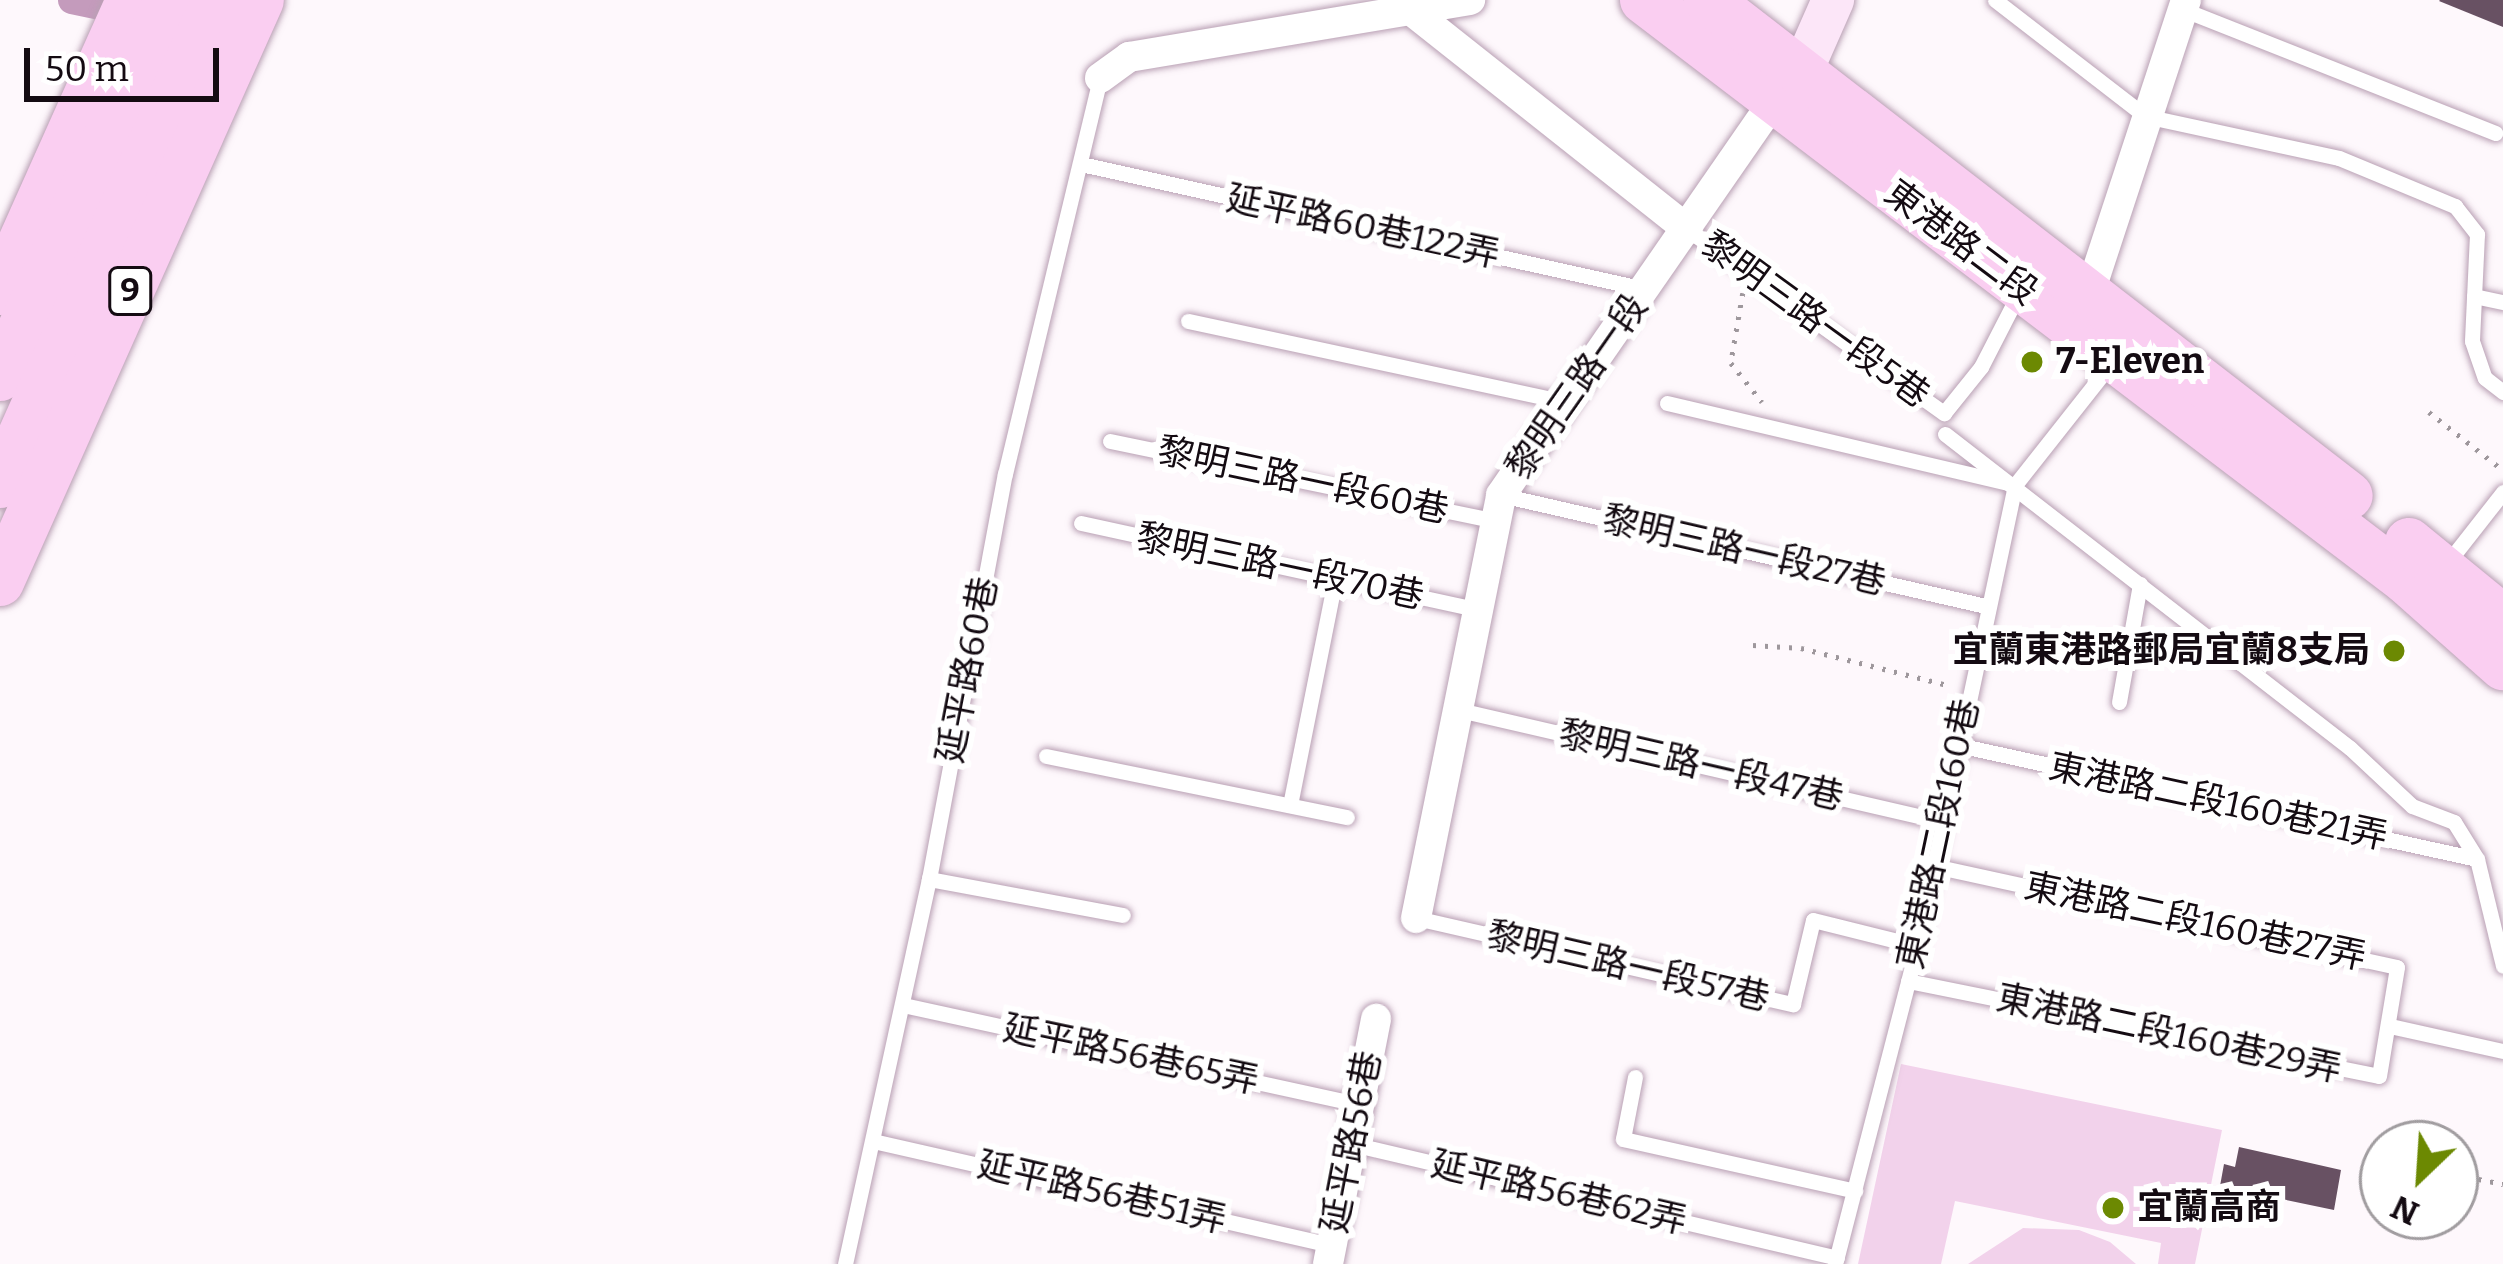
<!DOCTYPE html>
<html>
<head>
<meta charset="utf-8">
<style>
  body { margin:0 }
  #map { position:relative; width:2503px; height:1264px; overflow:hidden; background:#fef8fc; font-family:Bitter,"Noto Sans TC",serif }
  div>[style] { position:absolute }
  .green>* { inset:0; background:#f2d2eb }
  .canal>* { height:27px; margin:-13.5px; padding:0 13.5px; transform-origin:13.5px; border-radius:13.5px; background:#c49bbc }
  .building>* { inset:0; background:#685163 }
  .path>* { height:4.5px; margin-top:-2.25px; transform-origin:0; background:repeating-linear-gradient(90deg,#9e979c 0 3px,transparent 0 12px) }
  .roads { filter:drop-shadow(0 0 3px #b9a0b4) drop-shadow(0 0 3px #b9a0b4) }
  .lane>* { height:15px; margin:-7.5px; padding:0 7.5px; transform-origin:7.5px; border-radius:7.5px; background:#fff }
  .street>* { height:30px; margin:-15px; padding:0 15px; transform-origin:15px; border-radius:15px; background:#fff }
  .secondary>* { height:42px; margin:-21px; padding:0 21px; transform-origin:21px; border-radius:21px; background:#fce6f8 }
  .primary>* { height:48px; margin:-24px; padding:0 24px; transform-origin:24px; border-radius:24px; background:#facef1 }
  .dots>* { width:33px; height:33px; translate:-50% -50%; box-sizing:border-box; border:6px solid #fff; border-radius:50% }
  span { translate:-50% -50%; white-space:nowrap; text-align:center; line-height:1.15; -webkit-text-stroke:12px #fff; paint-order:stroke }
  .shield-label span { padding:3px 9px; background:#fff; border:3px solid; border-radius:9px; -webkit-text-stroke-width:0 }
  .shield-label { font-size:33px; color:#140b12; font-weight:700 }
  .street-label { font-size:36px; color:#140b12 }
  .poi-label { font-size:36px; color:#140b12; font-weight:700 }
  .left { translate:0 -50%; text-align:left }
  .right { translate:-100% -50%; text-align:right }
  .north { position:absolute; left:2359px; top:1120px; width:120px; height:120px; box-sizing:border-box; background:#fff; border:3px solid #a19da0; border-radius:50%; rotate:205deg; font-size:33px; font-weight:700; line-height:48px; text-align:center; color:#140b12 }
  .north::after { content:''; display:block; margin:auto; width:42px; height:54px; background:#6c8902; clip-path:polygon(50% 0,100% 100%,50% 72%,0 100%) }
  .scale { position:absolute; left:24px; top:48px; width:195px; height:54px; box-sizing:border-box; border:6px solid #140b12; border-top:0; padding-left:15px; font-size:36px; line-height:42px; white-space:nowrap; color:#140b12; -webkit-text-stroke:9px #fff; paint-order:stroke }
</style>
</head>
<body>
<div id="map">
  <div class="green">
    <div style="clip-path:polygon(1901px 1064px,2222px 1130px,2195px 1264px,2158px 1264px,2161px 1243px,1955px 1201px,1941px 1264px,1858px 1264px)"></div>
    <div style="clip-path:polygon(2023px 1228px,2079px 1230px,2110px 1242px,2136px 1264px,1968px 1264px)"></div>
  </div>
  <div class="canal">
    <div style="left:71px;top:0;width:33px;rotate:12deg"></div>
  </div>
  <div class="building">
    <div style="clip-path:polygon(2440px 0,2503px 0,2503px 27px,2439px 1px)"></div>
    <div style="clip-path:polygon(2239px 1147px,2341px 1170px,2334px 1210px,2220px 1186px,2224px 1164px,2235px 1167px)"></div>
  </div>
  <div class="path">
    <div style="left:1743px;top:293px;width:71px;rotate:99.7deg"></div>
    <div style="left:1731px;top:363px;width:50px;rotate:51.5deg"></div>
    <div style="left:2429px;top:412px;width:94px;rotate:38.1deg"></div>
    <div style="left:1753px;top:645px;width:48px;rotate:3.6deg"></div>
    <div style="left:1801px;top:648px;width:155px;rotate:14.2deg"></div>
    <div style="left:2378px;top:1159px;width:5px;rotate:11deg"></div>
    <div style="left:2455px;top:1174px;width:49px;rotate:11.8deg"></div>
  </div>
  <div class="roads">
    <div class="lane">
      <div style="left:1995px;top:0;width:190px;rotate:37.7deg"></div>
      <div style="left:2145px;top:116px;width:198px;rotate:12.2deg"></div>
      <div style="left:2339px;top:158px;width:126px;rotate:22.5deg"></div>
      <div style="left:2455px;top:206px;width:36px;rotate:52deg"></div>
      <div style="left:2477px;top:234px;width:107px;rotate:92.7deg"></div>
      <div style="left:2472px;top:341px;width:39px;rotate:71deg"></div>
      <div style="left:2485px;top:378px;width:23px;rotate:38deg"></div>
      <div style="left:2182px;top:9px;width:337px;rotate:21.6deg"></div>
      <div style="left:1081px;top:164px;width:578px;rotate:12.5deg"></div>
      <div style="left:1688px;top:230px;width:315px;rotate:35.6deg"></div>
      <div style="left:1944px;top:413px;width:59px;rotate:-51.2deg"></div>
      <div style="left:1981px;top:367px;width:83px;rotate:-62.8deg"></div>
      <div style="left:2474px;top:296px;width:30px;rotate:12deg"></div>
      <div style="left:1188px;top:321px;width:386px;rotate:12.1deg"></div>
      <div style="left:1667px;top:403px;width:349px;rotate:13.2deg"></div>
      <div style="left:1945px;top:434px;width:512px;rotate:37.79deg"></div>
      <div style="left:2350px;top:748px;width:85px;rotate:43.1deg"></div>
      <div style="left:2412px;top:806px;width:45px;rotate:20.9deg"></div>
      <div style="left:2454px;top:822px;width:44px;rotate:58.1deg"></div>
      <div style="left:2477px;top:859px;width:110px;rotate:76.3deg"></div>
      <div style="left:1110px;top:441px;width:394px;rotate:11.7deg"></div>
      <div style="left:1501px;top:495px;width:498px;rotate:12.9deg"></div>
      <div style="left:1081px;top:523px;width:407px;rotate:12.3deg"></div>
      <div style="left:2445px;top:566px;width:94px;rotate:-51.9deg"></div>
      <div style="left:2119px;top:702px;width:120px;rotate:-79.9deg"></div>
      <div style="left:1459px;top:710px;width:497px;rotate:13deg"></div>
      <div style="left:1958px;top:745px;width:531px;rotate:12.39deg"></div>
      <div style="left:1046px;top:756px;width:307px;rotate:11.5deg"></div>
      <div style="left:1290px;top:805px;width:229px;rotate:-78.7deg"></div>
      <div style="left:929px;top:879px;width:197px;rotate:10.5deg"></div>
      <div style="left:1416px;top:918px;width:387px;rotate:12.9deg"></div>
      <div style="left:1793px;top:1004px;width:86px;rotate:-76.6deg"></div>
      <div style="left:1813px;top:920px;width:107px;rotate:14deg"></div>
      <div style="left:1908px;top:981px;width:480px;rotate:11.4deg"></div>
      <div style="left:2379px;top:1076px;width:110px;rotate:-80.6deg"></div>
      <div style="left:2397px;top:967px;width:474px;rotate:-167.7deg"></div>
      <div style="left:903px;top:1005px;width:468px;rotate:12.3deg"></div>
      <div style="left:2390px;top:1026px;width:116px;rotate:12.5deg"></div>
      <div style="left:1635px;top:1077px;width:63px;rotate:101deg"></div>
      <div style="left:1623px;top:1139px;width:238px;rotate:12.6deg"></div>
      <div style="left:873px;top:1141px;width:471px;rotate:12.8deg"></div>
      <div style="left:1352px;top:1144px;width:498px;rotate:13.2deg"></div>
      <div style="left:845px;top:1264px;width:394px;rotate:-77.7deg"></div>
      <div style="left:929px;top:879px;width:412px;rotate:-79.4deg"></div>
      <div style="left:1005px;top:474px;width:407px;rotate:-76.5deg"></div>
      <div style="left:1835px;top:1264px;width:328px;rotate:-75.5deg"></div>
      <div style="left:1917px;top:946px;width:471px;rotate:-78deg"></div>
      <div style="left:2015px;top:485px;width:158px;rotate:-51.7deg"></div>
    </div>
    <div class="street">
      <div style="left:1412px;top:11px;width:352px;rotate:38.4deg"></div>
      <div style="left:1100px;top:78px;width:36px;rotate:-36deg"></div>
      <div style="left:1129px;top:57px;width:346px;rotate:-9.5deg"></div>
      <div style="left:2089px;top:295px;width:311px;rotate:-71.8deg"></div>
      <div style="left:1416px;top:918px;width:431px;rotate:-78.6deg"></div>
      <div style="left:1501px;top:495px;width:479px;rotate:-55.3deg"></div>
      <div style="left:1328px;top:1264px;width:250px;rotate:-78.9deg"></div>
    </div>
    <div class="secondary">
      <div style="left:1778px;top:97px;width:33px;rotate:-46deg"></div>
      <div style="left:1801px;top:73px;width:80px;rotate:-66.3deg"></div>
    </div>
    <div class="primary">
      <div style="left:1644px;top:0;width:958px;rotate:37.28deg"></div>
      <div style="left:2406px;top:580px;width:130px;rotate:41.6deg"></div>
      <div style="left:1708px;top:0;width:810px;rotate:37.73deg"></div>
      <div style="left:0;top:291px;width:319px;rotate:-65.9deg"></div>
      <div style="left:0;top:377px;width:413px;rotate:-66deg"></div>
      <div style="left:0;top:484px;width:530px;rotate:-65.95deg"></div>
      <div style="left:2409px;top:542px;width:122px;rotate:39.3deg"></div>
      <div style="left:0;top:582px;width:637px;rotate:-65.93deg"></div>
    </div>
  </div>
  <div class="dots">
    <div style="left:2032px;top:362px;background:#6c8902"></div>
    <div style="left:2394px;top:651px;background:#6c8902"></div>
    <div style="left:2113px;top:1208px;background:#6c8902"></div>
  </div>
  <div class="shield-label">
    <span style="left:130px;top:291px">9</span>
  </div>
  <div class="street-label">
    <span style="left:1363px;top:227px;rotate:12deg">延平路60巷122弄</span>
    <span style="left:1961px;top:243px;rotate:37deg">東港路二段</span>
    <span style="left:1815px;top:320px;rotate:36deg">黎明三路一段5巷</span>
    <span style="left:1577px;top:387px;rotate:-55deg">黎明三路一段</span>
    <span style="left:1303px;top:481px;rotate:12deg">黎明三路一段60巷</span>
    <span style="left:1744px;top:551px;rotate:13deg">黎明三路一段27巷</span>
    <span style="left:1280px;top:567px;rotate:12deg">黎明三路一段70巷</span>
    <span style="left:968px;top:670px;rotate:-79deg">延平路60巷</span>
    <span style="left:1701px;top:766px;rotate:13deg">黎明三路一段47巷</span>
    <span style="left:2218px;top:802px;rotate:12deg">東港路二段160巷21弄</span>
    <span style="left:1939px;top:834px;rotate:-78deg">東港路二段160巷</span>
    <span style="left:2195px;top:922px;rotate:12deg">東港路二段160巷27弄</span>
    <span style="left:1628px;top:967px;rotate:13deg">黎明三路一段57巷</span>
    <span style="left:2169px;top:1034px;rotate:12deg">東港路二段160巷29弄</span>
    <span style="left:1131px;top:1055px;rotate:12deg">延平路56巷65弄</span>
    <span style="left:1352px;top:1142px;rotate:-79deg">延平路56巷</span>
    <span style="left:1102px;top:1193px;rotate:13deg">延平路56巷51弄</span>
    <span style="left:1559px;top:1193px;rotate:13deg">延平路56巷62弄</span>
  </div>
  <div class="poi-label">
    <span class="left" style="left:2056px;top:362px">7-Eleven</span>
    <span class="right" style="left:2370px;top:651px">宜蘭東港路郵局宜蘭8支局</span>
    <span class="left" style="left:2137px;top:1208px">宜蘭高商</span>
  </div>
  <div class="north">N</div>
  <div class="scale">50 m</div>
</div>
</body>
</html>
